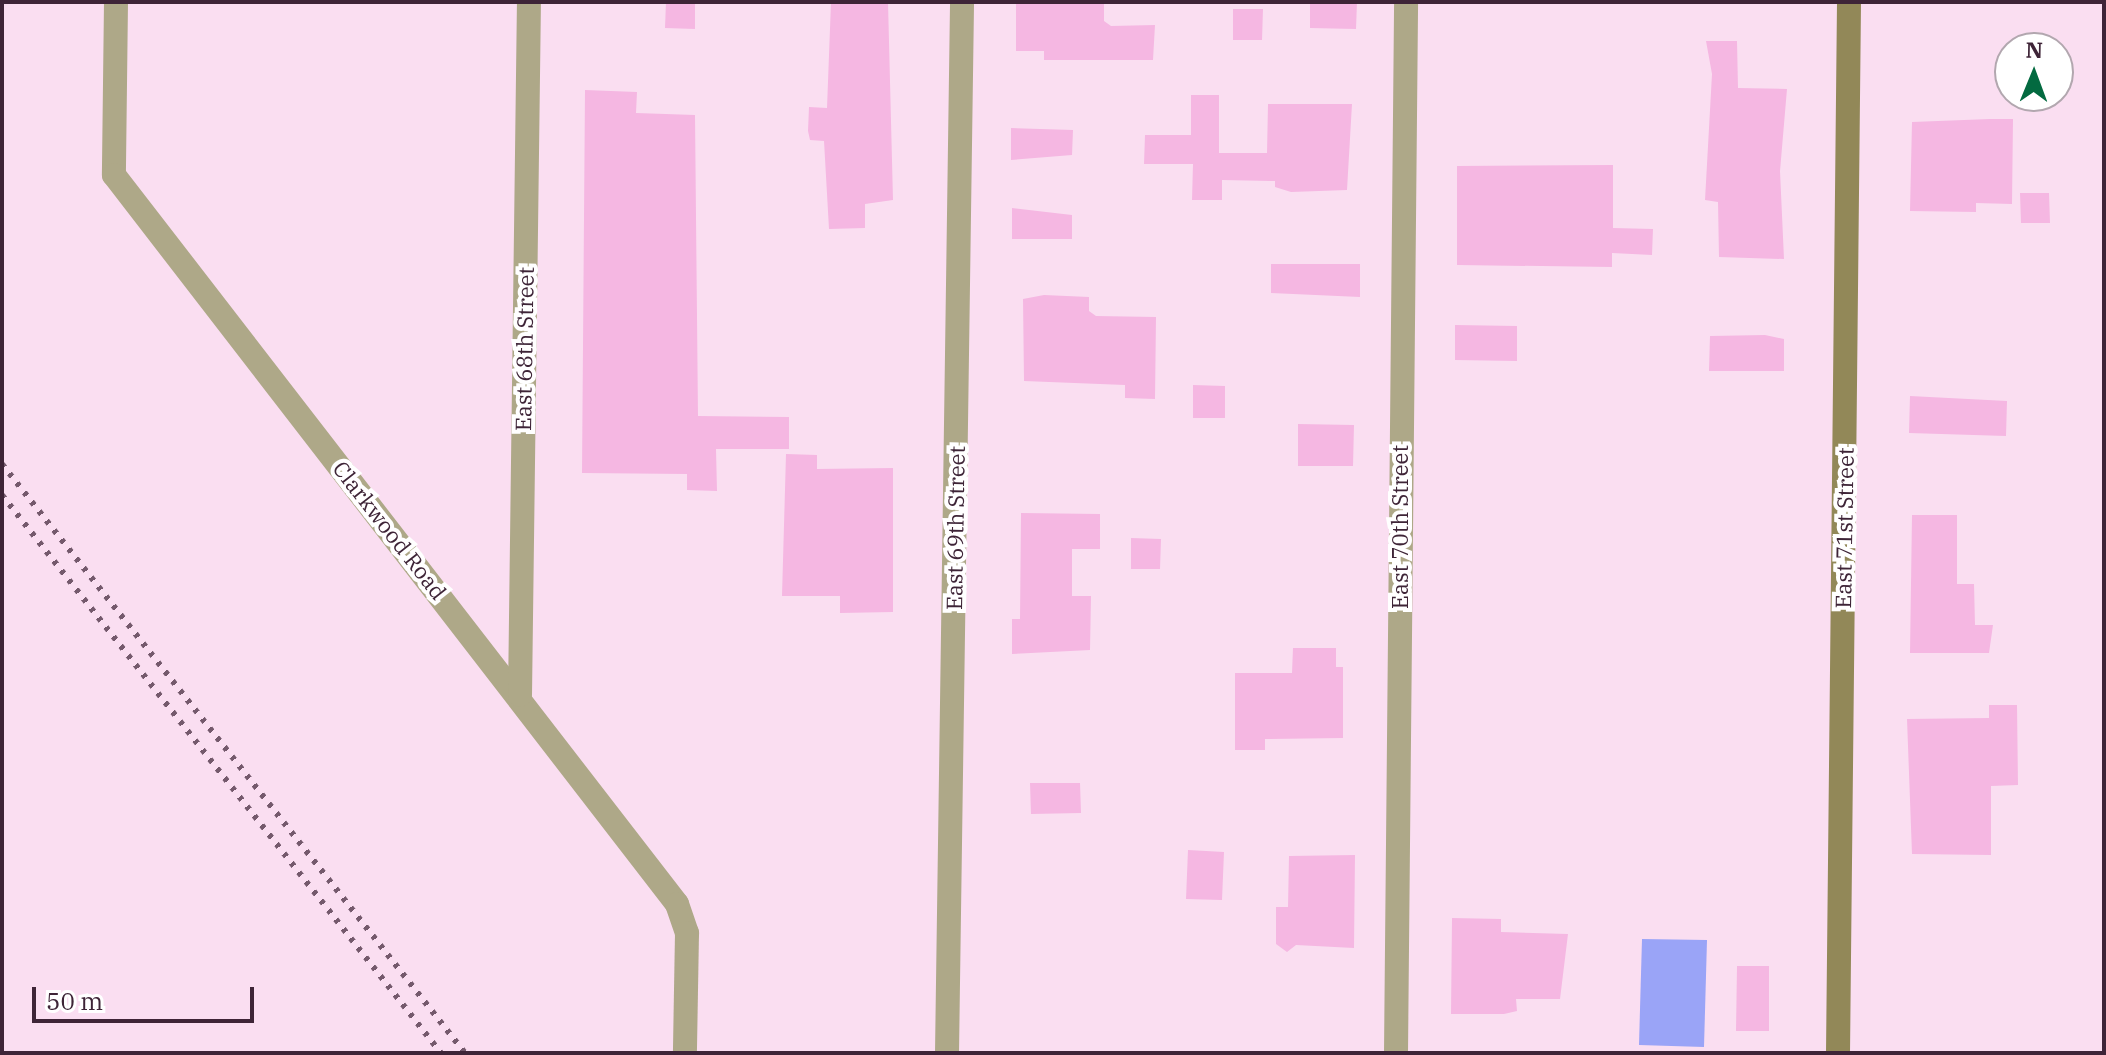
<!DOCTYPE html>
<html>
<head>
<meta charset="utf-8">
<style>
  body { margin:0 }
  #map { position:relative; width:2106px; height:1055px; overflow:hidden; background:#fadef1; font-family:"IBM Plex Serif",serif }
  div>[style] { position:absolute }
  .water>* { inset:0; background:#9aa4f7 }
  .building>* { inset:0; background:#f5b7e2 }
  .street>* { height:24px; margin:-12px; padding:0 12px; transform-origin:12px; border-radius:12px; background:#aea888 }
  .secondary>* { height:24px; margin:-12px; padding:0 12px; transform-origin:12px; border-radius:12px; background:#928858 }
  .rail>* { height:6px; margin-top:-3px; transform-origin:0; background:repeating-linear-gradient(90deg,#74596c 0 4px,transparent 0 12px) }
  span { translate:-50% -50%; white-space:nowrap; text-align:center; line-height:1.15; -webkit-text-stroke:8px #fff; paint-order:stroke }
  .street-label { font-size:22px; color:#3e2437 }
  .frame { position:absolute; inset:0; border:4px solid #3e2437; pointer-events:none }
  .north { position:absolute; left:1994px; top:32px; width:80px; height:80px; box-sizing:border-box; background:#fff; border:2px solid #b2a7af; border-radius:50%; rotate:1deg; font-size:22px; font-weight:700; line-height:32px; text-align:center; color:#3e2437 }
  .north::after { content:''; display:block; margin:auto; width:28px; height:36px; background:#036a40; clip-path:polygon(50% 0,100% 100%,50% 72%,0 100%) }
  .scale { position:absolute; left:32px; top:987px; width:222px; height:36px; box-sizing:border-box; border:4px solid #3e2437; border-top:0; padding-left:10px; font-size:24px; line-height:28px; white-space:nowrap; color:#3e2437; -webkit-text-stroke:6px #fff; paint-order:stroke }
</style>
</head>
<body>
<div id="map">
  <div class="water">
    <div style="clip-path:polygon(1642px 939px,1707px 940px,1704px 1047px,1639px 1045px)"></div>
  </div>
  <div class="building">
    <div style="clip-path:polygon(666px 2px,695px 2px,695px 29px,665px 28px)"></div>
    <div style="clip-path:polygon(831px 2px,888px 2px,893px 200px,865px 204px,865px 228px,829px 229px,824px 141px,810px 140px,808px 131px,809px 107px,827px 108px)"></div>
    <div style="clip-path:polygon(1016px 2px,1104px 2px,1104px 21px,1111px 26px,1155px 25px,1153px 60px,1044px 60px,1044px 51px,1016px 51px)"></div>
    <div style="clip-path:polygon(1310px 2px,1357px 2px,1356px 29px,1310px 28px)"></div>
    <div style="clip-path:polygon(1233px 9px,1263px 9px,1262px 40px,1233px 40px)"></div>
    <div style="clip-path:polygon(1706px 41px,1737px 41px,1738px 88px,1787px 89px,1780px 171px,1784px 259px,1719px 257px,1718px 202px,1705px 200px,1712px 74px)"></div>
    <div style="clip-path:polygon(585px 90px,637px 92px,636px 113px,695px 115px,698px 416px,789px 417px,789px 449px,716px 449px,717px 491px,687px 490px,687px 474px,582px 473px)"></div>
    <div style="clip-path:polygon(1191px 95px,1219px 95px,1219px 153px,1267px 153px,1268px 104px,1352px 104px,1347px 190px,1291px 192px,1275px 187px,1275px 181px,1222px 180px,1222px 200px,1192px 200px,1193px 164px,1144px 164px,1145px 135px,1191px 135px)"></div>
    <div style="clip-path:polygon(1990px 119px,2013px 119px,2012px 204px,1976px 203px,1976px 212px,1910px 211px,1912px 122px)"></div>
    <div style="clip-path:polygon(1011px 128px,1073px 130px,1072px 155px,1011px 160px)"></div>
    <div style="clip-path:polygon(1613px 165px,1613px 228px,1653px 229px,1652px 255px,1612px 253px,1612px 267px,1457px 265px,1457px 166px)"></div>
    <div style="clip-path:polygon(2020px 193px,2049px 193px,2050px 223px,2021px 223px)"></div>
    <div style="clip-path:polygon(1012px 208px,1072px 215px,1072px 239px,1012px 239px)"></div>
    <div style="clip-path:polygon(1271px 264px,1360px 264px,1360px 297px,1271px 293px)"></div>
    <div style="clip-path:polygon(1044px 295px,1089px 297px,1089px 311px,1096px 316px,1156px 317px,1155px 399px,1125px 398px,1125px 385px,1024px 381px,1023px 299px)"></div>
    <div style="clip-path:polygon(1455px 325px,1517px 326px,1517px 361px,1455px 360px)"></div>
    <div style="clip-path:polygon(1765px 335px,1784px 339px,1784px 371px,1709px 371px,1710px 336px)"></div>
    <div style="clip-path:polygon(1193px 385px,1225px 386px,1225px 418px,1193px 418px)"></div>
    <div style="clip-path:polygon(1910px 396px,2007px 401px,2006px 436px,1909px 433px)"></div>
    <div style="clip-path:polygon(1298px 424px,1354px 425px,1353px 466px,1298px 466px)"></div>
    <div style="clip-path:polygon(786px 454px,817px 455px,817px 469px,893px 468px,893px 612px,840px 613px,840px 596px,782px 596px)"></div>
    <div style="clip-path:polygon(1021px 513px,1100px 514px,1100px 549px,1072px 549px,1072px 596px,1091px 596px,1090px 650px,1012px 654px,1012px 619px,1020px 619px)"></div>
    <div style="clip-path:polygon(1912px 515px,1957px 515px,1957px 584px,1974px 584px,1975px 625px,1993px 625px,1989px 653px,1910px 653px)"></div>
    <div style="clip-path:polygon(1131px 538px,1161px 539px,1160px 569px,1131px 569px)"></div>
    <div style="clip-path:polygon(1293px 648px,1336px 648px,1336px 667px,1343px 667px,1343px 738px,1265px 739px,1265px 750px,1235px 750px,1235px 673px,1292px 673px)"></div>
    <div style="clip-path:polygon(1989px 705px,2017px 705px,2018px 785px,1991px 786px,1991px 855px,1912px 854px,1907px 719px,1989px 718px)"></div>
    <div style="clip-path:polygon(1030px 783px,1080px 783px,1081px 813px,1031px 814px)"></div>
    <div style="clip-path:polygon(1188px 850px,1224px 852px,1222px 900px,1186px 899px)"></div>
    <div style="clip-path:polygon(1355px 855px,1354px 948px,1296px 945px,1287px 952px,1276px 944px,1276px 907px,1288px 907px,1289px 856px)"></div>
    <div style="clip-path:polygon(1452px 918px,1501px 919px,1501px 932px,1568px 934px,1560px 999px,1516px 999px,1517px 1011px,1504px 1014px,1451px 1014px)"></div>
    <div style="clip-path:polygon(1737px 966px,1769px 966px,1769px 1031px,1736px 1031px)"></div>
  </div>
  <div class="street">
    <div style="left:116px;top:2px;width:173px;rotate:90.7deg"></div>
    <div style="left:114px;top:175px;width:921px;rotate:52.32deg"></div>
    <div style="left:677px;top:904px;width:31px;rotate:71deg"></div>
    <div style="left:687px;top:933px;width:120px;rotate:91deg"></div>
    <div style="left:520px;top:695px;width:693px;rotate:-89.26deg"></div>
    <div style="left:947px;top:1053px;width:1051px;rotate:-89.18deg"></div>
    <div style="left:1396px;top:1053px;width:1051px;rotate:-89.45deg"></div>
  </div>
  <div class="secondary">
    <div style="left:1838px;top:1053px;width:1051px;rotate:-89.4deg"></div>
  </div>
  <div class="rail">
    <div style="left:2px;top:464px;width:749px;rotate:51.83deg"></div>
    <div style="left:2px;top:495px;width:710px;rotate:51.81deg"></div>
  </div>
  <div class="street-label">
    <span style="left:524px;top:349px;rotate:-89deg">East 68th Street</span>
    <span style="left:1400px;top:527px;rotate:-90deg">East 70th Street</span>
    <span style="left:955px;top:528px;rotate:-89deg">East 69th Street</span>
    <span style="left:1844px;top:528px;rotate:-89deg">East 71st Street</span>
    <span style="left:390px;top:530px;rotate:52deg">Clarkwood Road</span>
  </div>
  <div class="frame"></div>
  <div class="north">N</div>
  <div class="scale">50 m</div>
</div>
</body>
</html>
